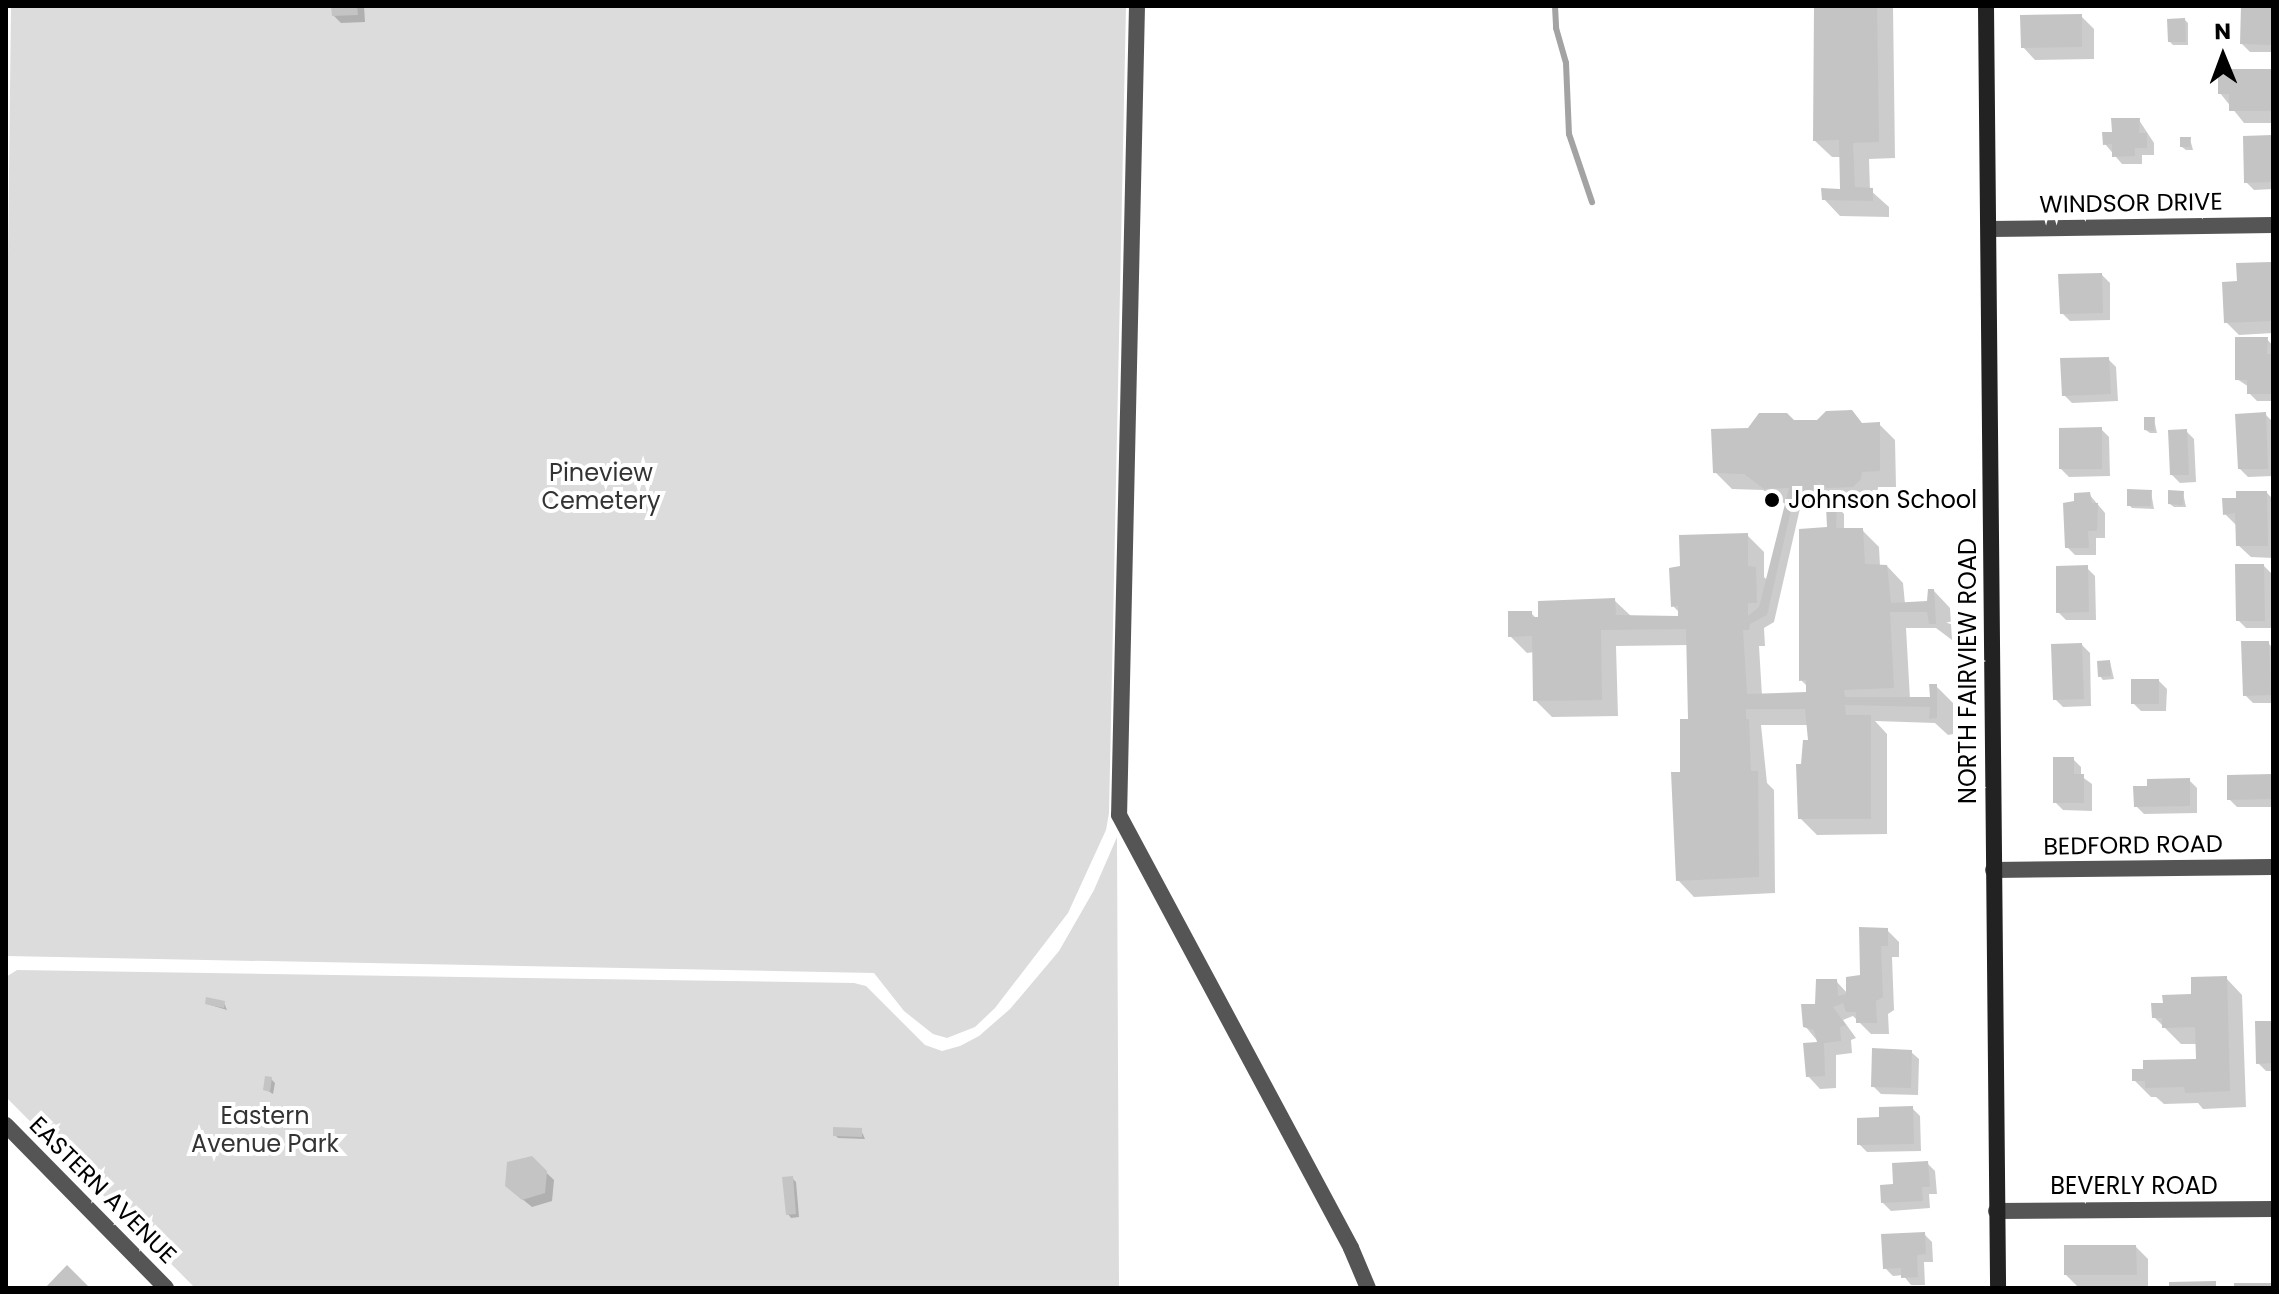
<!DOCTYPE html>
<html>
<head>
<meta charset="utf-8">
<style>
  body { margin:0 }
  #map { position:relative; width:2279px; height:1294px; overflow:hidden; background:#fff; font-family:Poppins,sans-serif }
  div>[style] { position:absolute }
  .green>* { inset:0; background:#dcdcdc }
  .shadow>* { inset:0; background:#0003 }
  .stream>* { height:6px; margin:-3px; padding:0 3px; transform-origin:3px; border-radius:3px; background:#a3a3a3 }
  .building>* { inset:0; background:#c4c4c4 }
  .street>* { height:16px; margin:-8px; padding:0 8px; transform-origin:8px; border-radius:8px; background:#555 }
  .secondary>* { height:16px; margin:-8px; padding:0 8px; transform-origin:8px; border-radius:8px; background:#222 }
  .dots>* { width:22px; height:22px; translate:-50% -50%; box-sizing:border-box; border:4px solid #fff; border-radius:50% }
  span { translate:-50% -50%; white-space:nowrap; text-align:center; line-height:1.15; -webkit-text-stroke:8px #fff; paint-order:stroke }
  .street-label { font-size:24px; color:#000 }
  .park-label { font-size:24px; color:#333 }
  .poi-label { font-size:24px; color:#000 }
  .left { translate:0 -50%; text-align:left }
  .frame { position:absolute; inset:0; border:8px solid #000; pointer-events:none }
  .north { position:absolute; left:2183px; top:16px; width:80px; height:80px; -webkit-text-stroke:6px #fff; paint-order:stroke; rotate:359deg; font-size:22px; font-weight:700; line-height:32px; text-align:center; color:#000 }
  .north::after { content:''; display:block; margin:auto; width:28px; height:36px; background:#000; clip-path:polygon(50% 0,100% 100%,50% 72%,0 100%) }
</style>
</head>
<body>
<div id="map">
  <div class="green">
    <div style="clip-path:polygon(11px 6px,1126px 6px,1109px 813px,1106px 830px,1068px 913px,995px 1008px,975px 1027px,947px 1038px,933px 1034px,904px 1011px,874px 973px,6px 956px,6px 430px)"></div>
    <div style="clip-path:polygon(1117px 837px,1119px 1288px,195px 1288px,6px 1097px,6px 977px,17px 970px,854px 983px,866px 986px,925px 1045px,942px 1051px,960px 1046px,979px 1036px,1010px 1009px,1059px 951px,1094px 890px)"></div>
  </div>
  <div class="shadow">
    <div style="clip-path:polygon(333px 6px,364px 6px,365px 22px,341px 23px,333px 15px)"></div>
    <div style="clip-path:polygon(1816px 6px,1893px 6px,1895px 158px,1869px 159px,1870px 190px,1889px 207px,1889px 217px,1840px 216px,1824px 199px,1842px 191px,1842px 157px,1832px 157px,1815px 141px)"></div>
    <div style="clip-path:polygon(2243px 6px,2273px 6px,2273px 52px,2250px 52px,2242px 44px)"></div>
    <div style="clip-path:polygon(2081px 16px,2094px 29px,2094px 59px,2035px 60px,2023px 47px)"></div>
    <div style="clip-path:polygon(2185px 20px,2188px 23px,2188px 45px,2173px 45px,2170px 42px)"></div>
    <div style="clip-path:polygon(2273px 71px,2273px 123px,2244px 123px,2220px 93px)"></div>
    <div style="clip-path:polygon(2139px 120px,2154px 143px,2154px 155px,2142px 155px,2142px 164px,2122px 164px,2105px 144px)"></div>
    <div style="clip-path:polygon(2273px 137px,2273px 189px,2254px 190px,2246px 182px)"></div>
    <div style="clip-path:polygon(2190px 139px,2193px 150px,2186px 150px,2182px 147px)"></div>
    <div style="clip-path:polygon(2270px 264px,2273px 333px,2239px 335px,2226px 322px,2239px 283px)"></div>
    <div style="clip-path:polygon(2102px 275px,2110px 283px,2110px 320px,2070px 321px,2062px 313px)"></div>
    <div style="clip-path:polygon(2267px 339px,2273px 346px,2273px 401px,2257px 401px,2249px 393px,2249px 387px,2237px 379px)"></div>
    <div style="clip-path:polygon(2108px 359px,2116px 367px,2118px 401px,2072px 403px,2064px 395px)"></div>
    <div style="clip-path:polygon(2265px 414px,2273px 422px,2273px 476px,2248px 477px,2240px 469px)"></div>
    <div style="clip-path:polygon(2154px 419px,2157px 433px,2150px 433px,2146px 430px)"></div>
    <div style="clip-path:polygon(evenodd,1794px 422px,1879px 424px,1895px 440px,1896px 487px,1878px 487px,1877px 496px,1870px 503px,1845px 504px,1829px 498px,1844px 514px,1844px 531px,1862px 530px,1879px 547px,1880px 566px,1887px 566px,1903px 583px,1905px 604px,1929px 603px,1934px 591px,1950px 608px,1952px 640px,1936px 628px,1906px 628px,1910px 699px,1932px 699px,1936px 686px,1953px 703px,1953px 734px,1948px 735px,1935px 723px,1875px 721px,1887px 734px,1887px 834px,1817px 835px,1800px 818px,1803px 766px,1810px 742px,1808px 725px,1761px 725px,1767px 783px,1774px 790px,1775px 893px,1694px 897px,1678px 880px,1682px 774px,1691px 721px,1689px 645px,1616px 646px,1618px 716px,1552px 717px,1535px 700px,1535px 652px,1527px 653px,1510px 636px,1531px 613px,1540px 622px,1614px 600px,1632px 617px,1680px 618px,1680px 613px,1673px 606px,1682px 568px,1747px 535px,1764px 552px,1764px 577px,1768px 581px,1787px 505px,1763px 490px,1732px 489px,1715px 472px,1749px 430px,1794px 422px,1801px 504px,1826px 504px,1833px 531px,1801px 680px,1808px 687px,1808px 694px,1762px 696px,1759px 646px,1765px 646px,1764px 628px,1774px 622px,1801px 504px)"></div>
    <div style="clip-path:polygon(2101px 429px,2109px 437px,2110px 476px,2069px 477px,2061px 469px)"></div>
    <div style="clip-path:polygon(2186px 431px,2194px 439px,2196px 482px,2180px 483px,2172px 475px)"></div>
    <div style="clip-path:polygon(2151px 492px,2154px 509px,2132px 508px,2129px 505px)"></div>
    <div style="clip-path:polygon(2183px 493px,2186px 507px,2174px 507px,2170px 504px)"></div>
    <div style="clip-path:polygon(2267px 493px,2273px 499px,2273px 558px,2251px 557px,2238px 545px,2237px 526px,2225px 514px,2239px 500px)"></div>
    <div style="clip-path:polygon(2089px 494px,2105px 513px,2105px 538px,2096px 538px,2096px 555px,2075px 555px,2067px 547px)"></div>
    <div style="clip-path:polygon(2264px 566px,2272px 574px,2272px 628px,2246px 628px,2238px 620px)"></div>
    <div style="clip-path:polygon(2087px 568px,2095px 576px,2096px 620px,2066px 620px,2058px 612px)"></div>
    <div style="clip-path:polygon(2268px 643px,2273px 648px,2273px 703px,2253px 703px,2245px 695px)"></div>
    <div style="clip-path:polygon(2082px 645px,2090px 653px,2091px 706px,2063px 707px,2055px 699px)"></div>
    <div style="clip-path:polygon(2110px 662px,2114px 679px,2103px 680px,2100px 676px)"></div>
    <div style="clip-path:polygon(2159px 681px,2167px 689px,2166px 711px,2141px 711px,2133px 703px)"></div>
    <div style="clip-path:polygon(2073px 759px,2081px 767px,2081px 776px,2092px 784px,2092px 811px,2063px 810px,2055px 802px)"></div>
    <div style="clip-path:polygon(2273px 776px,2273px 807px,2237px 807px,2229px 799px)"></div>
    <div style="clip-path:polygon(2189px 780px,2197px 788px,2197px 813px,2144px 814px,2136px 806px)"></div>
    <div style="clip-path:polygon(1887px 930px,1899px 942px,1899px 957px,1892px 957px,1894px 1010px,1888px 1014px,1889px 1034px,1871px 1034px,1853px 1016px,1843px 1020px,1856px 1038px,1851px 1040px,1852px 1053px,1836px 1055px,1836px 1088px,1820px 1089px,1808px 1076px,1820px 1044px,1805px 1026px,1836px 981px,1848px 994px,1862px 977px)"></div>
    <div style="clip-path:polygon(2226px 978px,2242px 995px,2246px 1107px,2203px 1109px,2198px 1103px,2164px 1104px,2156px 1097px,2151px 1097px,2134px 1080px,2198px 1061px,2198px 1044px,2181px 1044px,2154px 1017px,2165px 1005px,2193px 996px)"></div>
    <div style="clip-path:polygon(224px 1003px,227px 1010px,207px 1004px)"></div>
    <div style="clip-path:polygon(2273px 1023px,2273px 1071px,2266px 1071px,2258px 1063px)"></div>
    <div style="clip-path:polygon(1911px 1052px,1919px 1059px,1918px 1095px,1881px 1094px,1873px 1086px)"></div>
    <div style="clip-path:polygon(271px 1079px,275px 1083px,273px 1094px,265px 1089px)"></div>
    <div style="clip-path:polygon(1912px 1108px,1920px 1116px,1921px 1151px,1867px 1152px,1859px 1144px)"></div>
    <div style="clip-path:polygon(861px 1130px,865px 1139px,838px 1138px,835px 1135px)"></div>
    <div style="clip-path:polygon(531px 1158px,554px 1180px,552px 1201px,532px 1207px,516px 1194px)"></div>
    <div style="clip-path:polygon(1927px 1163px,1935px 1171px,1937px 1194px,1929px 1194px,1930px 1208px,1891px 1211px,1883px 1203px,1896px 1185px)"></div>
    <div style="clip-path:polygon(792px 1178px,796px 1182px,799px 1217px,791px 1218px,788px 1214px)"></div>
    <div style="clip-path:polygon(1924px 1234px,1932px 1242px,1933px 1262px,1924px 1262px,1925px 1285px,1911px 1285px,1903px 1275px,1893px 1276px,1885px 1268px)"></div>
    <div style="clip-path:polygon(2136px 1247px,2148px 1259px,2148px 1286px,2145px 1288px,2078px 1287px,2066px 1275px)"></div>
  </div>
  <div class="stream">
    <div style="left:1555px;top:6px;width:22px;rotate:87deg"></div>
    <div style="left:1556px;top:28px;width:36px;rotate:74deg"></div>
    <div style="left:1566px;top:63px;width:71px;rotate:87.6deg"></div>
    <div style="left:1569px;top:134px;width:72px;rotate:71.3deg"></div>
  </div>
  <div class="building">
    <div style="clip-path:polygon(331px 6px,357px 6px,358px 15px,332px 16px)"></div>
    <div style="clip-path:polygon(1814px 6px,1877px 6px,1879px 142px,1853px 143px,1855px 187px,1873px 188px,1873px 201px,1822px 200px,1821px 188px,1840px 189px,1839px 140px,1813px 141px)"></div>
    <div style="clip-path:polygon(2241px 6px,2273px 6px,2273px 45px,2240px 44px)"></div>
    <div style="clip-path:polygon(2082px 14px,2082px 47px,2021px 48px,2020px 15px)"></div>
    <div style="clip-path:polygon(2185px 18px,2186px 42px,2168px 42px,2167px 19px)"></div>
    <div style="clip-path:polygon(2218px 69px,2273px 69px,2273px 111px,2229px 111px,2229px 94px,2218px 94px)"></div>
    <div style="clip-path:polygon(2111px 118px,2140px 118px,2139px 133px,2147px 133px,2147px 148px,2135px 148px,2135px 156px,2112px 157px,2112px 144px,2103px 145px,2102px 132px,2112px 132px)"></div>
    <div style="clip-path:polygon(2273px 135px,2273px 182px,2244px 183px,2243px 136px)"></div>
    <div style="clip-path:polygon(2180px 137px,2191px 137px,2190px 147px,2180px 147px)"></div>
    <div style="clip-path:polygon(2271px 262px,2273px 321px,2224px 323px,2222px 282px,2237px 281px,2236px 263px)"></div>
    <div style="clip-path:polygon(2102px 273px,2103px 313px,2060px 314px,2058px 274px)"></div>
    <div style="clip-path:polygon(2235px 337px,2268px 337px,2267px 354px,2273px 354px,2272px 394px,2247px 394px,2247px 380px,2235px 380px)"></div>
    <div style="clip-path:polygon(2109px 357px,2111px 394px,2062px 396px,2060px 358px)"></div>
    <div style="clip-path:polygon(evenodd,1852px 410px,1862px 423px,1880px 422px,1880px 471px,1862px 472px,1861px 479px,1853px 487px,1827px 488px,1816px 481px,1837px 504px,1836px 528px,1863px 528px,1865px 564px,1887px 565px,1891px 603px,1927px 601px,1928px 589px,1934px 589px,1936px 624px,1929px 624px,1927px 612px,1890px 612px,1894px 688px,1844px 690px,1845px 697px,1930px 697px,1929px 684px,1937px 684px,1937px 718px,1929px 719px,1930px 707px,1845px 705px,1846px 715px,1871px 715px,1871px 819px,1798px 819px,1796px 764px,1801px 764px,1803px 740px,1808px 740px,1805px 709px,1746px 709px,1746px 719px,1749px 719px,1751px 771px,1758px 771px,1759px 877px,1676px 881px,1671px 772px,1680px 772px,1680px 719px,1688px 719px,1686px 629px,1601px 630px,1602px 700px,1533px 701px,1532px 636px,1508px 637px,1508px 611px,1532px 611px,1532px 617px,1538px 617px,1538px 601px,1615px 598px,1616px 615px,1678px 616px,1678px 606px,1671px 607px,1669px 568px,1680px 566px,1679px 535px,1748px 533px,1748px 566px,1756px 567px,1757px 603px,1748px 603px,1748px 616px,1759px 607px,1789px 488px,1764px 489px,1744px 474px,1713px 473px,1711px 429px,1748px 428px,1759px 413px,1787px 413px,1794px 420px,1817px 420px,1826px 411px,1852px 410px,1794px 497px,1819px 497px,1826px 507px,1827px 527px,1799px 529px,1799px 681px,1806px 680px,1806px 692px,1747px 694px,1743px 630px,1749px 630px,1750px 624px,1767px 615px,1794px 497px)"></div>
    <div style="clip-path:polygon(2266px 412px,2268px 469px,2238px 469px,2235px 414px)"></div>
    <div style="clip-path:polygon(2144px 417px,2155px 417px,2154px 431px,2144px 430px)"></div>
    <div style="clip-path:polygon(2102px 427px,2102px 469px,2059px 469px,2059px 428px)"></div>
    <div style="clip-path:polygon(2187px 429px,2189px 475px,2170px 475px,2168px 430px)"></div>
    <div style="clip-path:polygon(2127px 489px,2152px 490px,2151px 506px,2127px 506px)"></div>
    <div style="clip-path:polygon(2168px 490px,2184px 491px,2183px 505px,2168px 504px)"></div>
    <div style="clip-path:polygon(2236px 491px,2267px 491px,2268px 546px,2236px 546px,2235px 513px,2223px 515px,2222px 498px,2236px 498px)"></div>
    <div style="clip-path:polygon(2090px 492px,2092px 503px,2098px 503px,2097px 531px,2088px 531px,2089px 548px,2065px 548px,2063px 503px,2074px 501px,2074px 493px)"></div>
    <div style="clip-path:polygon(2235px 564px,2264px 564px,2265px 621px,2236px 621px)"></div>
    <div style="clip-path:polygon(2088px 565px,2089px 612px,2056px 613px,2056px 566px)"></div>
    <div style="clip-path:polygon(2241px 641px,2269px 641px,2271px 695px,2243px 696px)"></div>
    <div style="clip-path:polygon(2082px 643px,2084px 699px,2053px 700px,2051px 644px)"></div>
    <div style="clip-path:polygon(2110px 660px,2111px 676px,2098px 677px,2097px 661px)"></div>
    <div style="clip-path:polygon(2131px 679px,2159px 679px,2159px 704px,2131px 704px)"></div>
    <div style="clip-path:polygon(2053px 757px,2074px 757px,2074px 774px,2084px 774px,2084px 803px,2053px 803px)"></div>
    <div style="clip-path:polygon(2273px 774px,2273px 799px,2227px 800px,2227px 775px)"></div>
    <div style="clip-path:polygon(2190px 778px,2190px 806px,2134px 807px,2133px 786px,2147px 786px,2147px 779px)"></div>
    <div style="clip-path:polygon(1859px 927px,1888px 928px,1888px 946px,1881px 946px,1883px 997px,1876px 1001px,1877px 1023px,1856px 1023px,1856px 1012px,1846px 1012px,1843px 1003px,1833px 1007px,1846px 1025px,1840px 1027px,1841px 1041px,1824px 1043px,1825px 1076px,1806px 1077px,1803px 1043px,1817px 1042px,1814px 1030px,1803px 1027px,1801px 1004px,1815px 1004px,1816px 979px,1837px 979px,1838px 996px,1846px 994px,1846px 977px,1860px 975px)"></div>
    <div style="clip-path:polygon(2227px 976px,2230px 1091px,2185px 1093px,2184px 1087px,2145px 1088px,2145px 1081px,2132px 1081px,2132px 1069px,2143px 1069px,2143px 1060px,2196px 1059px,2195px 1027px,2162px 1028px,2162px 1018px,2152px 1018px,2151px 1003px,2163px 1003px,2162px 995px,2191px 994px,2191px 977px)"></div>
    <div style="clip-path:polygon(206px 997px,225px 1001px,224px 1008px,205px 1004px)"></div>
    <div style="clip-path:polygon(2255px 1021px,2273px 1021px,2273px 1063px,2256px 1064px)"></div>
    <div style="clip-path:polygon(1872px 1048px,1912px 1050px,1911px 1088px,1871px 1087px)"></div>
    <div style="clip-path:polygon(265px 1076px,272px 1077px,270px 1092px,263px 1090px)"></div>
    <div style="clip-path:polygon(1913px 1106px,1914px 1144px,1857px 1145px,1857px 1118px,1879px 1117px,1879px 1107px)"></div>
    <div style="clip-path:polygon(833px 1127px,862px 1128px,862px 1137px,833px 1136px)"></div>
    <div style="clip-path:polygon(532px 1156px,547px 1171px,545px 1193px,522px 1200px,505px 1186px,507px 1162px)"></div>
    <div style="clip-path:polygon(1928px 1161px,1930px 1187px,1922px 1187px,1923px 1201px,1881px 1203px,1880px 1185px,1893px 1184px,1892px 1163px)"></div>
    <div style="clip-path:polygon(793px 1176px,796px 1214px,786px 1215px,782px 1177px)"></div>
    <div style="clip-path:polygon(1925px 1232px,1926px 1254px,1917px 1255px,1918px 1277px,1901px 1278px,1901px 1268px,1883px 1269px,1881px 1234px)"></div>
    <div style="clip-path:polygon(2064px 1245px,2136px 1245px,2137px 1275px,2064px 1275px)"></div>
    <div style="clip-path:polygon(67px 1265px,90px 1288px,45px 1288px)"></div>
    <div style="clip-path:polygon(2216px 1281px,2216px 1288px,2169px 1288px,2169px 1282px)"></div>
    <div style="clip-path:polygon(2234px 1283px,2273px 1283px,2273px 1288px,2234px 1288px)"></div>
  </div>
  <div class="street">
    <div style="left:1137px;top:6px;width:809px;rotate:91.27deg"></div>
    <div style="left:1119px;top:815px;width:491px;rotate:61.8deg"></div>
    <div style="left:1351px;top:1248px;width:43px;rotate:67deg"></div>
    <div style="left:1990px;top:229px;width:283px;rotate:-0.8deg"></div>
    <div style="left:1993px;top:870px;width:280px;rotate:-0.6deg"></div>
    <div style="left:6px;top:1125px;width:228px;rotate:45.5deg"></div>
    <div style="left:1996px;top:1211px;width:277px;rotate:-0.4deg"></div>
  </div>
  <div class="secondary">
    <div style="left:1986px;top:6px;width:1282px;rotate:89.46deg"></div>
  </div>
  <div class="dots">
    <div style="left:1772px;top:500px;background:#000"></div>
  </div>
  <div class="street-label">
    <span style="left:2131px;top:203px;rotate:-1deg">WINDSOR DRIVE</span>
    <span style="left:1968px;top:671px;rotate:-90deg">NORTH FAIRVIEW ROAD</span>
    <span style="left:2133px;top:845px;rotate:-1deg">BEDFORD ROAD</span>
    <span style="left:2134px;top:1186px">BEVERLY ROAD</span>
    <span style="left:103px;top:1190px;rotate:45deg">EASTERN AVENUE</span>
  </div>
  <div class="park-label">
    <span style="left:601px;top:487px">Pineview<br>Cemetery</span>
    <span style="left:265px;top:1130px">Eastern<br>Avenue Park</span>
  </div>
  <div class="poi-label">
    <span class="left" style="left:1788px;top:500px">Johnson School</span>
  </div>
  <div class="frame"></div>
  <div class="north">N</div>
</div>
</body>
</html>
